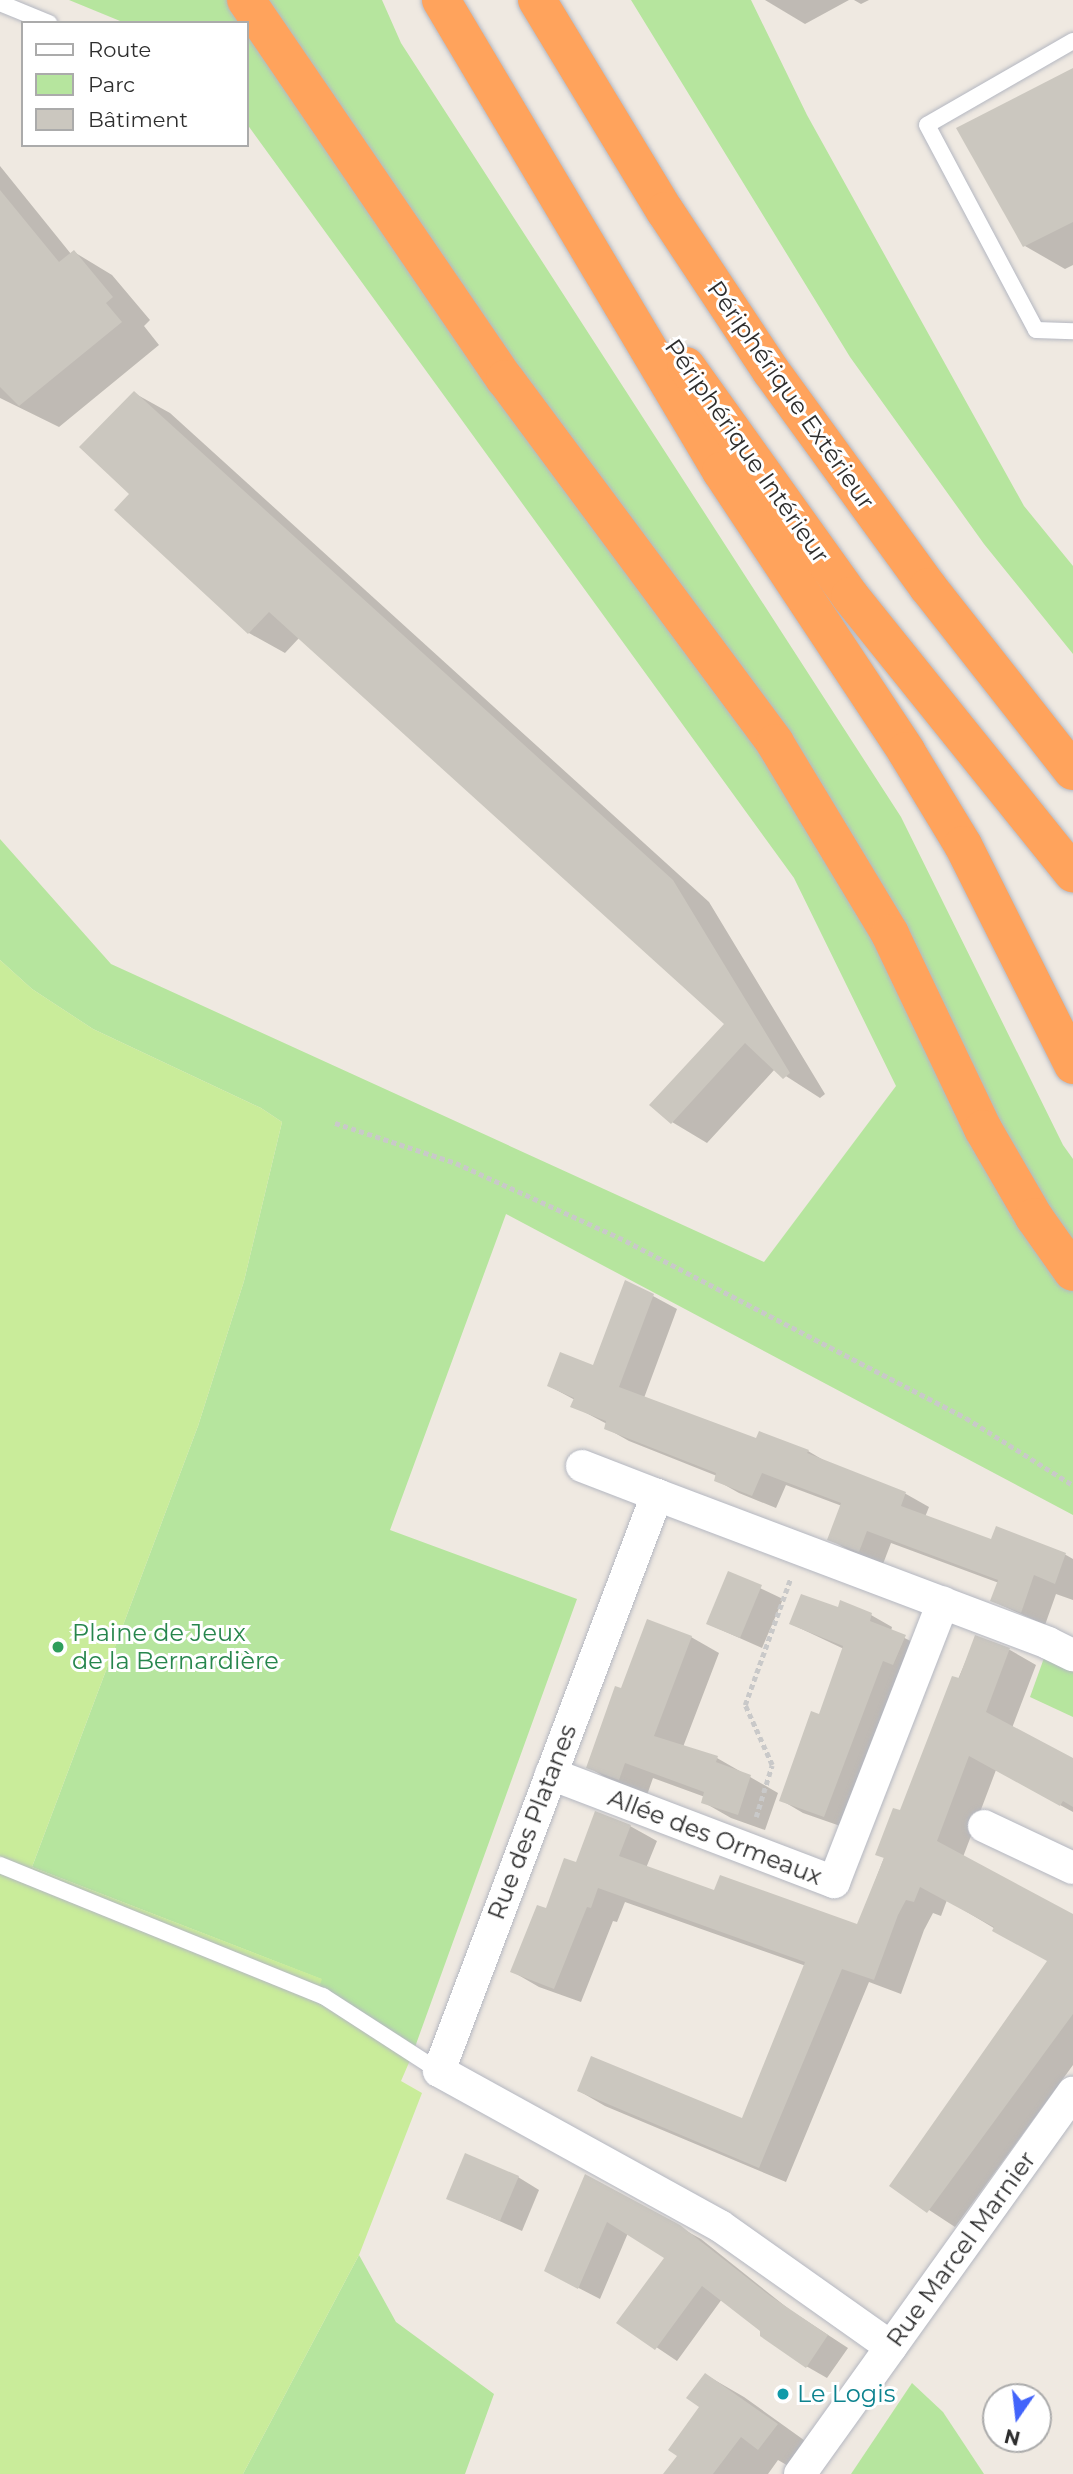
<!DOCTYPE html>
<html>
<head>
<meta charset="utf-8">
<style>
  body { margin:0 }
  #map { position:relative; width:1073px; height:2474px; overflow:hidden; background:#efe9e1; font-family:Montserrat,sans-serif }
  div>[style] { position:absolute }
  .green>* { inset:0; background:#b6e59e }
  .pitch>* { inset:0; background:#c9ec9a }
  .shadow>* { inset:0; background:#0003 }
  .building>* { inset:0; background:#cbc7bf }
  .path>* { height:4.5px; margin-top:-2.25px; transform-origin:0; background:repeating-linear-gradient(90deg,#c9c9c9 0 5px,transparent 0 8.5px) }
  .roads { filter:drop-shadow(0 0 2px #b4b7c1) drop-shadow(0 0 2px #b4b7c1) }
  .lane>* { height:16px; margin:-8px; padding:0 8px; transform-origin:8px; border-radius:8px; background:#fff }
  .street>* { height:32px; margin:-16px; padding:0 16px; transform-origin:16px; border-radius:16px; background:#fff }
  .highway>* { height:38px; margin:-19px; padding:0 19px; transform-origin:19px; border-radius:19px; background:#ffa35c }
  .dots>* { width:19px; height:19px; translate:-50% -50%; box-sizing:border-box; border:4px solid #fff; border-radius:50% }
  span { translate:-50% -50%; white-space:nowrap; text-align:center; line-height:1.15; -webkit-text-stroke:6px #fff; paint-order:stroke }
  .street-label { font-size:24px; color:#2e2e2e }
  .leisure-label { font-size:24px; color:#27864d }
  .left { translate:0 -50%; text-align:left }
  .culture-label { font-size:24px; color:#0d838f }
  .legend { position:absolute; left:21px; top:21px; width:228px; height:126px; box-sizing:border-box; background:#fff; border:2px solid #ababab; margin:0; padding:9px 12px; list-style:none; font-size:21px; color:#2e2e2e }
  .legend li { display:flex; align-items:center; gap:14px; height:35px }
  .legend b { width:35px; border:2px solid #ababab }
  .north { position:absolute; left:982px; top:2383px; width:70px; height:70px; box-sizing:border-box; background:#fff; border:2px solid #ababab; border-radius:50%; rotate:194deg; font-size:19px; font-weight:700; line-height:28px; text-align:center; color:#2e2e2e }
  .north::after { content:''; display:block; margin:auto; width:24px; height:32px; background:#4264fb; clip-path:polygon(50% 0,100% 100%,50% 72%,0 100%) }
</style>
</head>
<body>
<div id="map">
  <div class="green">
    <div style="clip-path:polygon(69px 0,382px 0,401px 43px,901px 817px,1063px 1145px,1073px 1159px,1073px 1515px,506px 1214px,390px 1530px,577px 1599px,411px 2058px,314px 2001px,321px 1979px,32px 1867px,198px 1426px,244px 1281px,282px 1122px,261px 1108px,93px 1029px,32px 989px,0 960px,0 839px,111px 964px,764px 1262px,896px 1086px,794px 878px,247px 124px,247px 23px,125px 23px)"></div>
    <div style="clip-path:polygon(631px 0,751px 0,807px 115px,1024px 506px,1073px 566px,1073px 654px,984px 544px,850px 357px)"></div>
    <div style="clip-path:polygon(1044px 1658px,1073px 1672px,1073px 1717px,1030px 1697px)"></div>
    <div style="clip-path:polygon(359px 2255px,396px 2322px,494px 2394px,465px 2474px,243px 2474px)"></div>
    <div style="clip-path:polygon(912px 2383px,943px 2412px,984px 2474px,851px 2474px)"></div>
  </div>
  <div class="pitch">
    <div style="clip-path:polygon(0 960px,32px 989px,93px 1029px,261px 1108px,282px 1122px,244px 1281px,198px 1426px,32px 1867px,322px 1979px,314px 2001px,411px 2058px,401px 2081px,422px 2093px,359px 2255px,243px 2474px,0 2474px)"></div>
  </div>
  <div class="shadow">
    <div style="clip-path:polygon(765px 0,849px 0,805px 24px)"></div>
    <div style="clip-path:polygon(854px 0,869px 0,861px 4px)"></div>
    <div style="clip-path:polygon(1073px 70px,1073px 265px,1065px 269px,1025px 246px)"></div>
    <div style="clip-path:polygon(0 166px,71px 254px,74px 252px,112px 275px,150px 320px,144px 326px,159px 345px,59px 427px,0 398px)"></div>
    <div style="clip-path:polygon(134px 393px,170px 413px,709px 902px,825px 1094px,820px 1098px,775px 1069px,707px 1143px,672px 1122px,727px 1024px,300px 637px,285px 653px,249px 633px,132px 494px)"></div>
    <div style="clip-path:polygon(653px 1296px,677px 1309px,644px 1398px,757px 1440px,808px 1451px,830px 1464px,906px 1494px,929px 1507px,925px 1517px,992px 1542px,997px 1529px,1066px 1555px,1073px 1559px,1073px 1600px,1056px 1594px,1045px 1625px,992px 1601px,999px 1583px,891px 1543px,883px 1564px,852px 1552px,829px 1539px,842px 1506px,786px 1485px,776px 1508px,739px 1493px,716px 1480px,717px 1476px,629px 1441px,606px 1428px,607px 1424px,573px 1406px,575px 1400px,549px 1386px,594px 1367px)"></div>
    <div style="clip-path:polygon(728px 1573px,783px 1599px,762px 1648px,708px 1624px)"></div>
    <div style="clip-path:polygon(839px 1610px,871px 1615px,892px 1627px,891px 1631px,926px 1649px,846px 1828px,803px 1813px,781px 1800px,820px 1717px,844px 1649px,791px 1624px)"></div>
    <div style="clip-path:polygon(691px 1637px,719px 1653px,683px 1747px,717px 1758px,778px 1793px,765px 1830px,731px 1818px,703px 1802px,705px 1797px,653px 1778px,647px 1795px,615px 1783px,588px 1767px,622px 1691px)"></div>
    <div style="clip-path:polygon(976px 1637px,1010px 1650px,1036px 1665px,1012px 1728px,1073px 1760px,1073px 1812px,996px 1770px,963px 1857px,1073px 1916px,1073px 2065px,955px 2227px,891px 2185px,1049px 1961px,947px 1900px,941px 1916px,933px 1913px,924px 1930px,901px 1994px,869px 1982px,786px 2182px,605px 2106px,579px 2091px,743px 2120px,806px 1966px,625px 1902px,617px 1922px,613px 1921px,581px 2002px,539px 1987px,513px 1972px,577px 1865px,630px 1826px,657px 1841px,646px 1868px,715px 1893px,858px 1926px,901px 1813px)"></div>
    <div style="clip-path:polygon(585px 2176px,701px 2239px,790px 2310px,848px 2348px,827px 2378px,806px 2366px,722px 2299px,677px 2361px,619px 2322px,667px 2257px,628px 2233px,600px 2299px,567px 2282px)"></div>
    <div style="clip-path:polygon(518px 2177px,539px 2190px,522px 2231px,448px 2198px)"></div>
    <div style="clip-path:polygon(706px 2375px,744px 2397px,815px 2448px,797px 2471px,778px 2460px,768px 2474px,665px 2474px,679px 2456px,701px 2407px)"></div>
  </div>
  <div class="building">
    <div style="clip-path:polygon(1073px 68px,1073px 222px,1023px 247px,956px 128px)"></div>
    <div style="clip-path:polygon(0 190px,59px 262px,74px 250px,113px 297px,106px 303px,122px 322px,19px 406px,0 387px)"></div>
    <div style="clip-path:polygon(134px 391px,673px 880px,790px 1073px,783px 1079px,745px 1043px,671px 1124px,649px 1105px,724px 1024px,269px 612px,248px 634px,114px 510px,129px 494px,79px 447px)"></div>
    <div style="clip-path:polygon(625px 1280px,654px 1294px,619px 1387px,756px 1438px,759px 1431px,809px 1450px,807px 1453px,906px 1492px,901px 1506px,991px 1539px,996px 1526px,1066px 1553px,1055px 1584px,1034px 1575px,1021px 1613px,990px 1601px,998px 1580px,867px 1531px,859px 1552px,827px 1540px,841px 1503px,762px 1473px,752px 1496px,714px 1481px,716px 1473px,604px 1429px,606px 1421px,570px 1407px,574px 1398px,547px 1386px,560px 1352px,593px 1365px)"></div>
    <div style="clip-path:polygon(728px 1571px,762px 1585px,740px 1638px,706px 1624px)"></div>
    <div style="clip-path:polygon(801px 1594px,838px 1607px,840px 1600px,872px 1613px,870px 1621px,906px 1635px,893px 1665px,883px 1661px,824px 1817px,779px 1801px,811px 1711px,819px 1714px,843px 1646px,789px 1624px)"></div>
    <div style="clip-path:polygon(647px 1619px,692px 1636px,654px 1736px,718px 1756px,716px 1762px,751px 1775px,738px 1815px,701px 1803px,704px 1792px,625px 1763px,619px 1780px,586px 1768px,615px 1686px,621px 1688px)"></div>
    <div style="clip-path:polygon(975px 1635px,1010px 1648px,986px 1712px,1073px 1758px,1073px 1807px,1063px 1801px,1060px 1806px,969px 1756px,937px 1841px,1073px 1914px,1073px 2014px,927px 2213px,889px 2186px,1047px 1961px,992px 1931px,994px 1927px,920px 1887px,914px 1902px,906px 1900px,898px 1915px,874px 1980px,842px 1969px,759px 2168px,577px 2091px,591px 2056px,742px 2118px,805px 1962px,598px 1888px,591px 1908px,587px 1907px,554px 1989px,510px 1972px,537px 1905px,546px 1908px,564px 1858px,576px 1862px,595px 1811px,631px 1825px,619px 1856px,714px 1890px,720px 1875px,857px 1924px,884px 1858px,875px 1855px,893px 1808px,900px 1810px,952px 1676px,959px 1678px)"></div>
    <div style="clip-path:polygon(465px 2153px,519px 2176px,500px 2221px,446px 2199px)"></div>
    <div style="clip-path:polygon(585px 2174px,680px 2225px,769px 2295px,828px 2335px,806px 2368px,760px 2336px,760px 2331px,702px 2286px,655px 2350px,616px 2323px,664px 2258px,607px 2222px,578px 2289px,544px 2271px)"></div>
    <div style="clip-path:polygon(705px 2373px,778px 2424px,758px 2450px,741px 2437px,713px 2474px,663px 2474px,677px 2456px,668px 2450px,699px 2407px,686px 2398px)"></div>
  </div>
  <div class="path">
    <div style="left:335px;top:1123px;width:127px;rotate:18.3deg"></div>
    <div style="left:456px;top:1163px;width:187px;rotate:24.6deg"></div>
    <div style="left:626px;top:1241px;width:383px;rotate:27.5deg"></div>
    <div style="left:966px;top:1418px;width:126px;rotate:32.1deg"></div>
    <div style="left:756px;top:1817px;width:54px;rotate:-72.9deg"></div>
    <div style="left:772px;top:1765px;width:66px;rotate:-114.2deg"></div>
    <div style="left:745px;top:1705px;width:133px;rotate:-70.2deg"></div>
  </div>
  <div class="roads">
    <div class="lane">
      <div style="left:0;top:3px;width:53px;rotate:22.2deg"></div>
      <div style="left:1073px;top:41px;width:168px;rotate:150.1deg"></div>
      <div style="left:927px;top:125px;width:232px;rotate:62deg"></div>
      <div style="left:1036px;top:330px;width:37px;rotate:2deg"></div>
      <div style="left:0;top:1865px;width:349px;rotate:22.1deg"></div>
      <div style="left:323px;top:1996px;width:138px;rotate:32.9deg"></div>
    </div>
    <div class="street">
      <div style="left:582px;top:1466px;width:80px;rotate:21.1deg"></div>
      <div style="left:551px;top:1774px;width:303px;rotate:20.9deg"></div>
      <div style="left:834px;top:1882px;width:300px;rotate:-68.7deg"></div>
      <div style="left:984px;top:1826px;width:98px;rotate:25.3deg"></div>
      <div style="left:891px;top:2347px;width:209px;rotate:-144.7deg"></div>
      <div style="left:720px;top:2226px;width:321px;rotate:-151.1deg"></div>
      <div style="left:439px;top:2071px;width:616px;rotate:-69.27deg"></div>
      <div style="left:657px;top:1495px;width:418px;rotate:20.7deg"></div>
      <div style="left:1048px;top:1643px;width:28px;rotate:26deg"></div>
      <div style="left:800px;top:2474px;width:469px;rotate:-54.4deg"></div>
    </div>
    <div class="highway">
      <div style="left:246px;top:0;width:459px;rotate:55.7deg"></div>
      <div style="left:505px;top:379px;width:453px;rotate:53.4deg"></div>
      <div style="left:775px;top:743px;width:223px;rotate:58.9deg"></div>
      <div style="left:890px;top:934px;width:216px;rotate:64.5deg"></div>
      <div style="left:983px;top:1129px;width:102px;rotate:59.9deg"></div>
      <div style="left:1034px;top:1217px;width:67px;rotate:54.7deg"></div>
      <div style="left:441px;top:0;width:548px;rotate:59.27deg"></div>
      <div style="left:721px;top:471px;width:336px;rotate:56.5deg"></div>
      <div style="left:906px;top:751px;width:110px;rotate:58.8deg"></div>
      <div style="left:963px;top:845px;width:246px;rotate:63.4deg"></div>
      <div style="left:537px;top:0;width:247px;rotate:58.8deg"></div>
      <div style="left:665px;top:211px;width:192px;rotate:56.5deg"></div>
      <div style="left:771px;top:371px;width:267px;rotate:54deg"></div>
      <div style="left:928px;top:587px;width:234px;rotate:51.8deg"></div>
      <div style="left:686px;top:366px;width:282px;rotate:54.5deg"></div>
      <div style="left:850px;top:596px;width:356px;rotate:51.2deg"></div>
    </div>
  </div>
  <div class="dots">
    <div style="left:58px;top:1647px;background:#2e9e5b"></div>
    <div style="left:783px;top:2394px;background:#0f9aa8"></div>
  </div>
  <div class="street-label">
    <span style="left:791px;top:395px;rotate:55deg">Périphérique Extérieur</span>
    <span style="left:747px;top:451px;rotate:55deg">Périphérique Intérieur</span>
    <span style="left:532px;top:1822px;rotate:-69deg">Rue des Platanes</span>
    <span style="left:715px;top:1837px;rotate:21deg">Allée des Ormeaux</span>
    <span style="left:961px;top:2249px;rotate:-54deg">Rue Marcel Marnier</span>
  </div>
  <div class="leisure-label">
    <span class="left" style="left:72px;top:1647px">Plaine de Jeux<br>de la Bernardière</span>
  </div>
  <div class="culture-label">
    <span class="left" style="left:797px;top:2394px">Le Logis</span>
  </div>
  <ul class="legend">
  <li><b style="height:9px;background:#fff"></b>Route</li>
  <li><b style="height:19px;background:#b6e59e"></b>Parc</li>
  <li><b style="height:19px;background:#cbc7bf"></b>Bâtiment</li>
  </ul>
  <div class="north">N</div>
</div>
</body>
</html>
